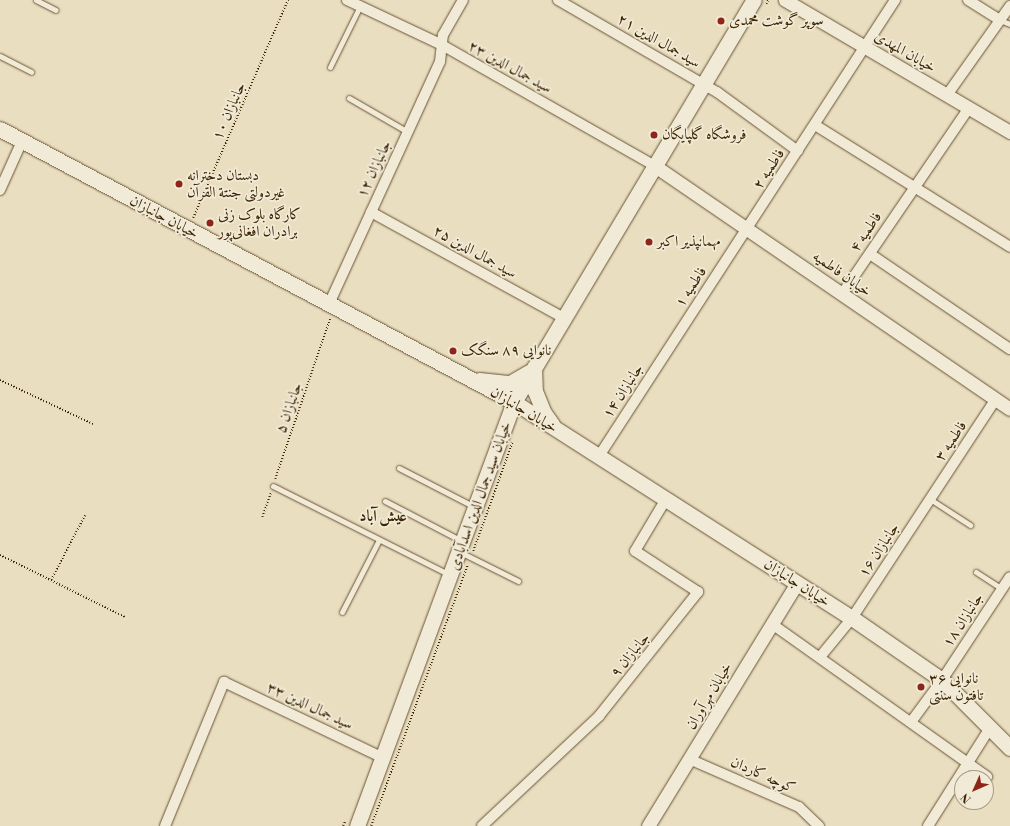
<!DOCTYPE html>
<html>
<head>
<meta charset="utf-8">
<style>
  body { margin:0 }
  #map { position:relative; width:1010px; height:826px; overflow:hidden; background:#eadec1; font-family:"Libre Bodoni",Amiri,serif }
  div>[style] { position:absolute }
  .path>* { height:1.5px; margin-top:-0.75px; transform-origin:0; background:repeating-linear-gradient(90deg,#3c2604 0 1px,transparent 0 3px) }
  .roads { filter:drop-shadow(0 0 1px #685433) drop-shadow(0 0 1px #685433) }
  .service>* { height:5px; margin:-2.5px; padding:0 2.5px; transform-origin:2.5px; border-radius:2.5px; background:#f1ead7 }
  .minor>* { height:10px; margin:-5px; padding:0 5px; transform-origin:5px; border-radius:5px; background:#f1ead7 }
  .tertiary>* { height:13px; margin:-6.5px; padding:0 6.5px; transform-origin:6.5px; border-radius:6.5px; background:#f1ead7 }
  .secondary>* { height:15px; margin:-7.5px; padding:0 7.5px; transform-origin:7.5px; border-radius:7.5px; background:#f1ead7 }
  .dots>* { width:11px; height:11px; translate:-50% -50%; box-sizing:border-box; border:2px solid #f1ead7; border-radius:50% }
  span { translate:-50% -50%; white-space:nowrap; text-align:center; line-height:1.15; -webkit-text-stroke:3.5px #f1ead7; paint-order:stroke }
  .poi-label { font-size:15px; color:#3c2604 }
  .left { translate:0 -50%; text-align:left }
  .street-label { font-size:15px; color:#3c2604 }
  .neighbourhood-label { font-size:16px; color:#3c2604; font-weight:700 }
  .north { position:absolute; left:954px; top:770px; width:40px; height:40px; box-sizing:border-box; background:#f1ead7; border:1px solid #a99c83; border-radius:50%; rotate:225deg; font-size:11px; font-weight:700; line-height:16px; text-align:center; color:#3c2604 }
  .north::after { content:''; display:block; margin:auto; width:14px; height:18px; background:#8f2418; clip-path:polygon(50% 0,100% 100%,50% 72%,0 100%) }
</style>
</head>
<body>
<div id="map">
  <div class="path">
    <div style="left:766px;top:4px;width:4px;rotate:-63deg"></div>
    <div style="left:193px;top:218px;width:238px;rotate:-66.5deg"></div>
    <div style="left:0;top:380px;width:103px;rotate:25.3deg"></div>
    <div style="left:275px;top:479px;width:170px;rotate:-71.1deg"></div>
    <div style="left:262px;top:517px;width:27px;rotate:-70deg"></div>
    <div style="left:473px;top:551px;width:115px;rotate:-70.1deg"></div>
    <div style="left:0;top:555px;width:140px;rotate:26.4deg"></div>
    <div style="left:51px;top:580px;width:73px;rotate:-62.4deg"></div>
    <div style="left:343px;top:826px;width:5px;rotate:-68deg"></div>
    <div style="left:371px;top:826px;width:279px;rotate:-69.7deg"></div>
  </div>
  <div class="roads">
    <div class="service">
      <div style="left:36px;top:0;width:22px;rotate:27deg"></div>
      <div style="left:1000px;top:20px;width:11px;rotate:22deg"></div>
      <div style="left:0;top:56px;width:35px;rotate:27deg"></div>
      <div style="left:330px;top:67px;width:68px;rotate:-63.8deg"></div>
      <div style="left:349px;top:98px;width:68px;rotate:30deg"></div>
      <div style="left:399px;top:468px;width:83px;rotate:27.2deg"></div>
      <div style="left:273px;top:486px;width:196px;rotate:26.7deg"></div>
      <div style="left:930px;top:499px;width:48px;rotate:33deg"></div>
      <div style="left:385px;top:501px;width:85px;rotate:27.5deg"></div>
      <div style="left:460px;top:552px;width:65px;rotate:26.6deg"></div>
      <div style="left:976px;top:572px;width:31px;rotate:33deg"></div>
      <div style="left:342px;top:612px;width:81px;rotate:-62.8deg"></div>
    </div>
    <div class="minor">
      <div style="left:347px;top:0;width:105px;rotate:25.3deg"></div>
      <div style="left:442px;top:45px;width:245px;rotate:29.6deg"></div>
      <div style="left:558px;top:0;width:184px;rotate:30.1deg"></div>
      <div style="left:717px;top:92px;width:100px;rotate:36.1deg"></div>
      <div style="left:968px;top:0;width:38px;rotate:32deg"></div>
      <div style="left:947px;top:95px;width:109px;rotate:-54.7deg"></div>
      <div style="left:815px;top:125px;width:230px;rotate:32deg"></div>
      <div style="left:0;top:190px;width:54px;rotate:-65.8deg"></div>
      <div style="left:371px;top:212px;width:220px;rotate:28.8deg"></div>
      <div style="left:870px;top:254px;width:169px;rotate:34.2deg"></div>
      <div style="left:842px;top:294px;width:225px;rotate:-55.7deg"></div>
      <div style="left:329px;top:304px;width:266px;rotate:-65.4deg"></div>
      <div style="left:440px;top:62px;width:27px;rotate:-84deg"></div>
      <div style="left:443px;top:35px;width:40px;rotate:-60.3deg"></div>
      <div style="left:599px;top:456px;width:544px;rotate:-57.01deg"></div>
      <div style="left:772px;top:624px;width:264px;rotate:35.4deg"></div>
      <div style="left:820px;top:657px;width:50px;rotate:-50.6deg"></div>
      <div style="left:852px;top:618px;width:262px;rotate:-56.7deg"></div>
      <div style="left:911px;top:722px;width:52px;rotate:-53.6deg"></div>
      <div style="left:942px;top:680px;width:123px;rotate:-56.6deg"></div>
      <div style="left:689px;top:759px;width:120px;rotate:23.6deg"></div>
      <div style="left:799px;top:807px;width:28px;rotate:44deg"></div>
      <div style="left:165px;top:826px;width:156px;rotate:-67.7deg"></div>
      <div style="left:224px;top:682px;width:176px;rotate:25.5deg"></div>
      <div style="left:482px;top:826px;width:161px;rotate:-43.2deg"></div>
      <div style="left:599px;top:716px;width:159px;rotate:-51.4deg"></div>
      <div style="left:698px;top:592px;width:75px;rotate:-146.9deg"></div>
      <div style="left:635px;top:551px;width:61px;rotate:-59.2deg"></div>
      <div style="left:928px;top:826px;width:116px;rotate:-57.7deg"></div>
    </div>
    <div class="tertiary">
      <div style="left:785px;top:0;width:261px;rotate:30.4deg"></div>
      <div style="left:655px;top:166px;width:430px;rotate:34.4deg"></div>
      <div style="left:648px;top:826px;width:285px;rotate:-58.5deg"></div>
    </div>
    <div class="secondary">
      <div style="left:0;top:129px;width:582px;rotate:27.97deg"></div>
      <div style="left:514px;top:402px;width:401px;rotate:32.6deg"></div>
      <div style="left:852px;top:618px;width:109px;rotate:34.6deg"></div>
      <div style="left:942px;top:680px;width:96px;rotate:45deg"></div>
      <div style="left:534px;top:367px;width:24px;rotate:88deg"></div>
      <div style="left:535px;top:391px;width:24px;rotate:68deg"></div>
      <div style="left:544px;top:413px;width:14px;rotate:54deg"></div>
      <div style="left:479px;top:380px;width:31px;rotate:6deg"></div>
      <div style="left:510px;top:383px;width:22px;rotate:-30deg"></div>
      <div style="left:357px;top:826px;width:452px;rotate:-69.7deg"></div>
      <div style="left:514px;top:402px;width:468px;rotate:-59.2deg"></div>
    </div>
  </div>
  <div class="dots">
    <div style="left:721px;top:21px;background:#8f2418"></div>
    <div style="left:654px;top:135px;background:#8f2418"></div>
    <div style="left:179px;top:184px;background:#8f2418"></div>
    <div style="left:210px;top:223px;background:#8f2418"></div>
    <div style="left:649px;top:242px;background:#8f2418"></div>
    <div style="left:453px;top:351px;background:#8f2418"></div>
    <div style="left:921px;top:687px;background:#8f2418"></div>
  </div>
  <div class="poi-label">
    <span class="left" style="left:729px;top:21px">سوپر گوشت محمدی</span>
    <span class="left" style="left:662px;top:135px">فروشگاه گلپایگان</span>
    <span class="left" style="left:187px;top:184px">دبستان دخترانه<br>غیردولتی جنتة القرآن</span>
    <span class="left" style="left:218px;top:223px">کارگاه بلوک زنی<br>برادران افغانی‌پور</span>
    <span class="left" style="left:657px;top:242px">مهمانپذیر اکبر</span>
    <span class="left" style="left:461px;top:351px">نانوایی ۸۹ سنگک</span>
    <span class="left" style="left:929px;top:687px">نانوایی ۳۶<br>تافتون سنتی</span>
  </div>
  <div class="street-label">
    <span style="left:659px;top:41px;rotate:30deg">سید جمال الدین ۲۱</span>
    <span style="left:905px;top:52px;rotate:30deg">خیابان المهدی</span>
    <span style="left:510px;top:67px;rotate:29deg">سید جمال الدین ۲۳</span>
    <span style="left:229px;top:111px;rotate:-66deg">جانبازان ۱۰</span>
    <span style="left:374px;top:169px;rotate:-65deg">جانبازان ۱۲</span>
    <span style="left:769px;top:169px;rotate:-57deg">فاطمیه ۲</span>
    <span style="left:164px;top:217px;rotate:28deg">خیابان جانبازان</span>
    <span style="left:866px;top:232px;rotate:-56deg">فاطمیه ۴</span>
    <span style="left:475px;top:252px;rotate:29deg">سید جمال الدین ۲۵</span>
    <span style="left:842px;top:274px;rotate:35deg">خیابان فاطمیه</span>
    <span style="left:691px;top:287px;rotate:-57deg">فاطمیه ۱</span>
    <span style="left:623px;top:391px;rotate:-57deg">جانبازان ۱۴</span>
    <span style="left:289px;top:408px;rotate:-71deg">جانبازان ۵</span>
    <span style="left:524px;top:410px;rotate:31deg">خیابان جانبازان</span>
    <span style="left:951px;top:441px;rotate:-56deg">فاطمیه ۳</span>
    <span style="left:480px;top:496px;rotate:-70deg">خیابان سید جمال الدین اسدآبادی</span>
    <span style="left:879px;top:550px;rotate:-57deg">جانبازان ۱۶</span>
    <span style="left:797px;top:583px;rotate:33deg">خیابان جانبازان</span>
    <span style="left:963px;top:620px;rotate:-57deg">جانبازان ۱۸</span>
    <span style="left:630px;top:655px;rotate:-51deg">جانبازان ۹</span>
    <span style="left:709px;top:696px;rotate:-59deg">خیابان مهرآوران</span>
    <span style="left:310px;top:706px;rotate:25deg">سید جمال الدین ۳۳</span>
    <span style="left:763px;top:775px;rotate:24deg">کوچه کاردان</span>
  </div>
  <div class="neighbourhood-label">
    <span style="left:383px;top:516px">عیش آباد</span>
  </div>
  <div class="north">N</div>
</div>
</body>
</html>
